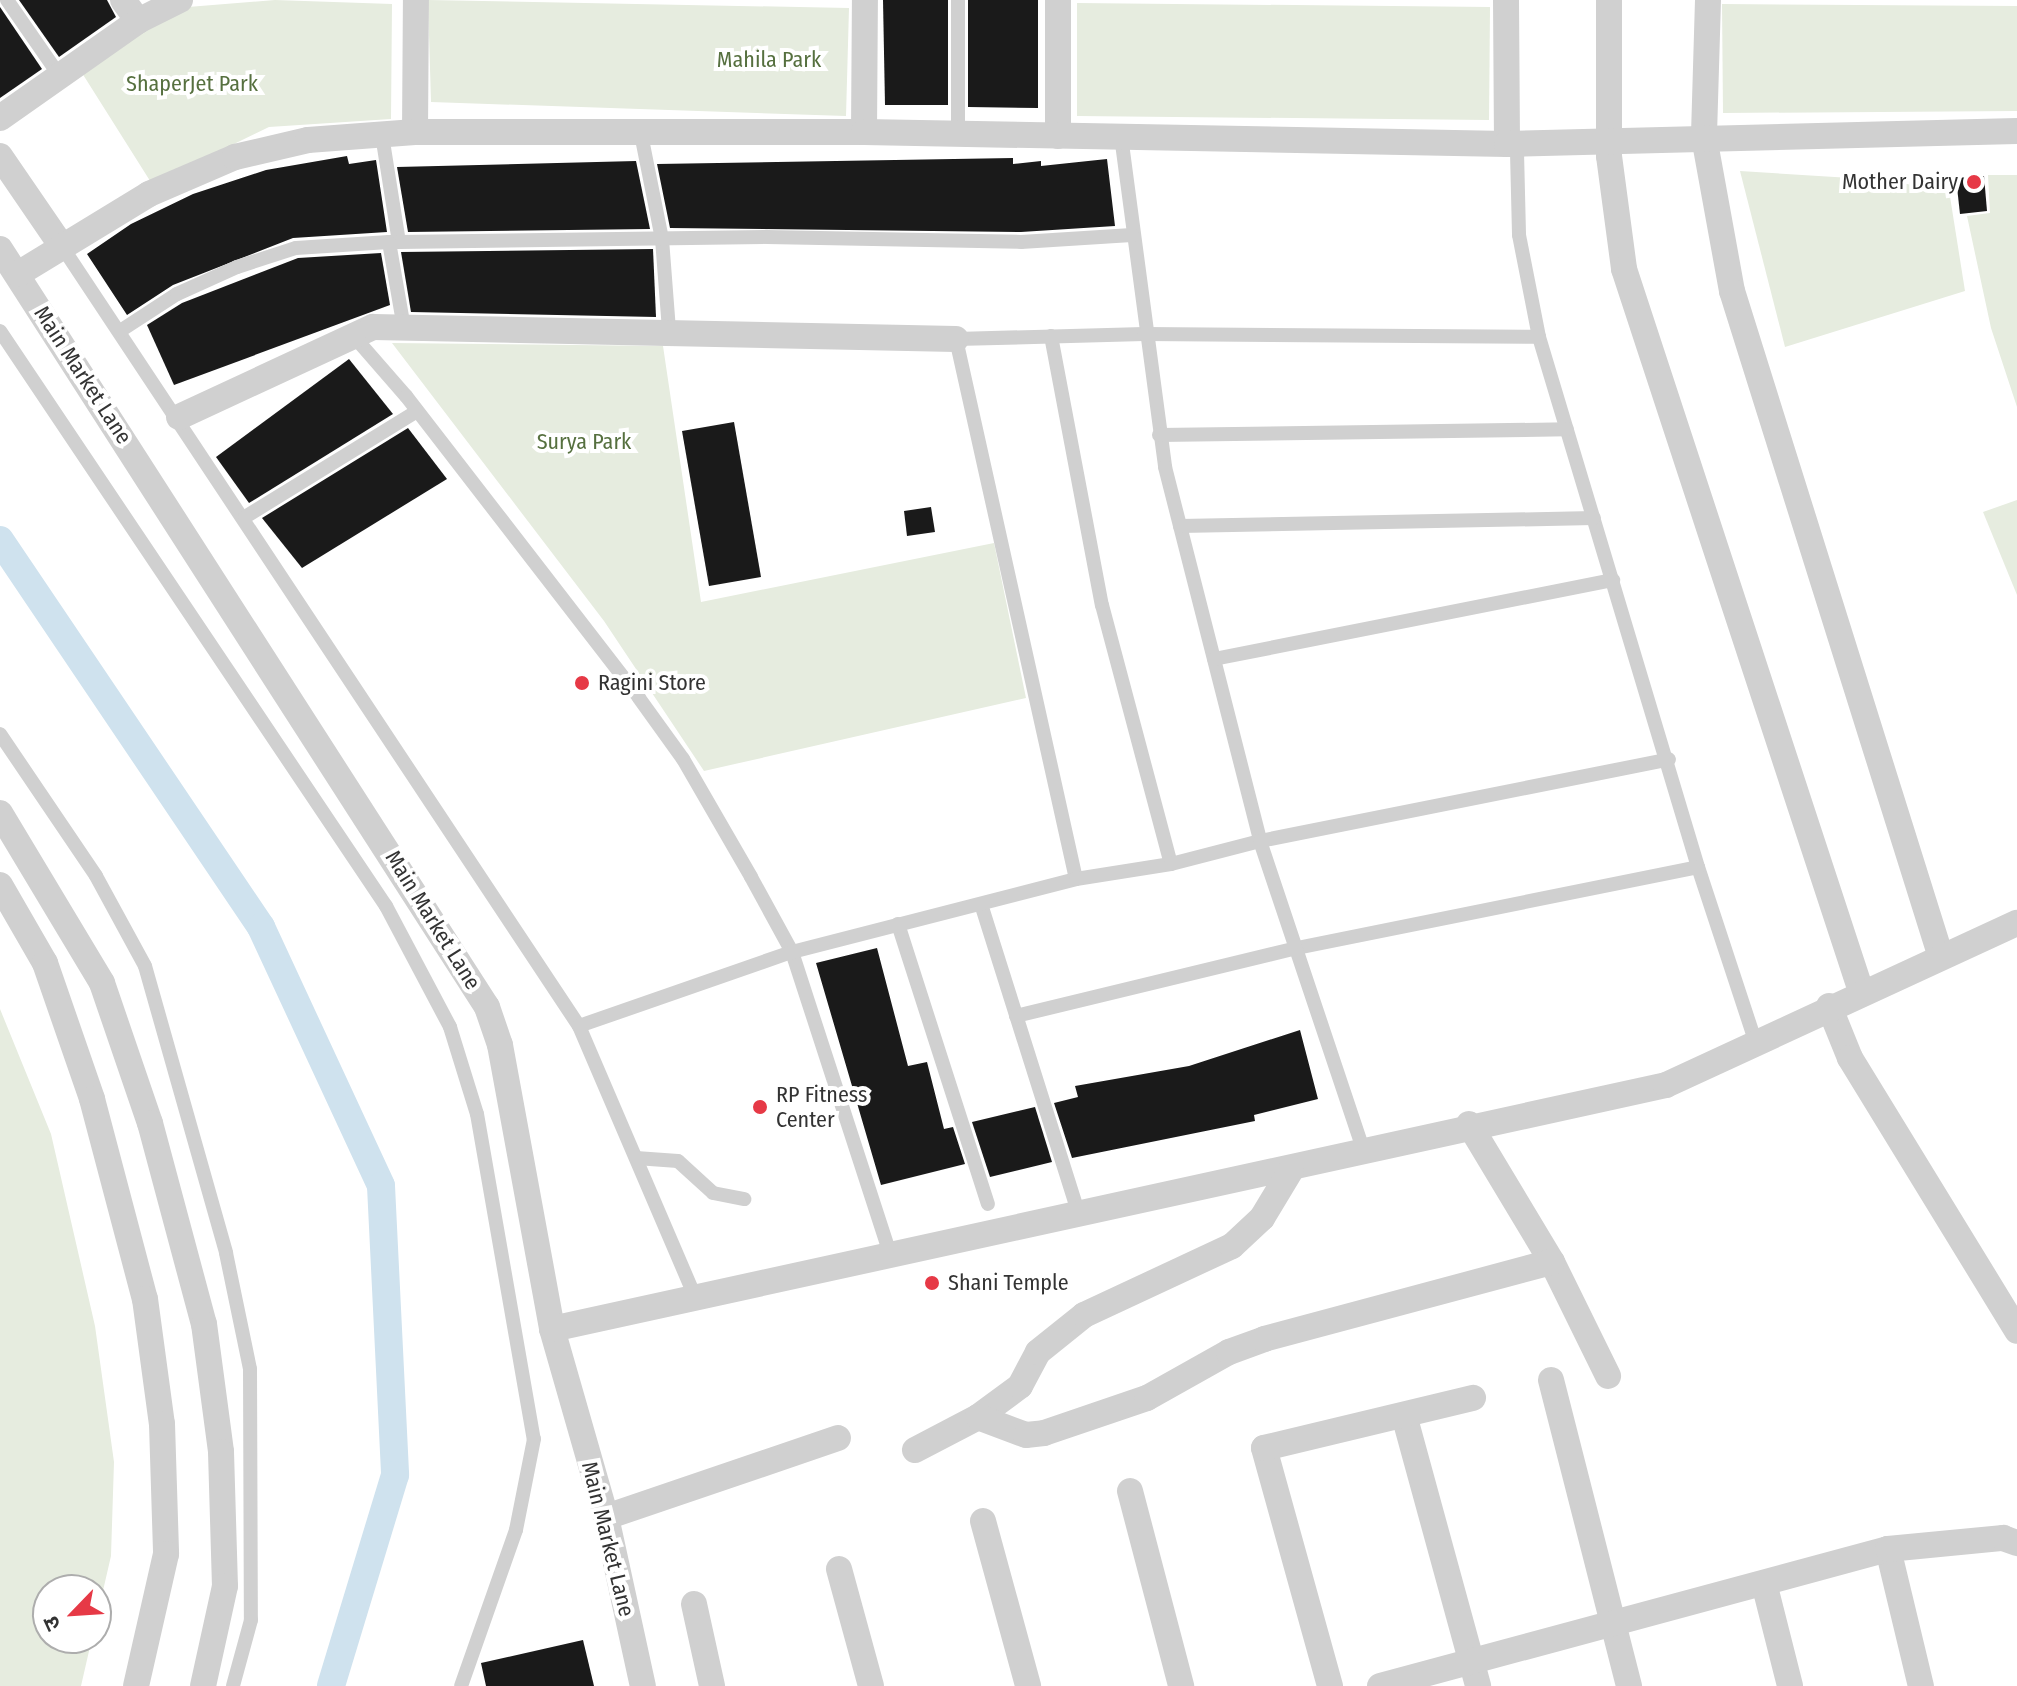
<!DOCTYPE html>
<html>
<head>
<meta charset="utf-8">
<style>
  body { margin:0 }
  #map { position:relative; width:2017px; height:1686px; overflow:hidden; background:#fff; font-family:"Fira Sans Condensed","Noto Sans Devanagari",sans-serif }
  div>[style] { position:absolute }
  .green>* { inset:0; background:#e6ecdf }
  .canal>* { height:28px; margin:-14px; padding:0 14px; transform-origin:14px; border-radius:14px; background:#cfe2ee }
  .building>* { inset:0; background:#1a1a1a }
  .service>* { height:14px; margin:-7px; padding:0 7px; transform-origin:7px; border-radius:7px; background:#d0d0d0 }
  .minor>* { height:26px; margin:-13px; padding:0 13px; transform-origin:13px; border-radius:13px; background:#d0d0d0 }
  .dots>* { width:22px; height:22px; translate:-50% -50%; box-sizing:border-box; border:4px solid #fff; border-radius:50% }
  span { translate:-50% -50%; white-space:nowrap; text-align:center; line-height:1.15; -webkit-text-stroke:8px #fff; paint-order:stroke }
  .park-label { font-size:22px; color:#56703f }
  .poi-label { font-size:22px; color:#333 }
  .right { translate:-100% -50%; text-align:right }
  .left { translate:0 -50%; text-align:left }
  .street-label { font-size:22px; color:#333 }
  .north { position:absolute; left:32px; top:1574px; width:80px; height:80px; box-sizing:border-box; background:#fff; border:2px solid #adadad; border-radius:50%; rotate:245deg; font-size:22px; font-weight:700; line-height:32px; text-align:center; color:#333 }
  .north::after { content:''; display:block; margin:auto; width:28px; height:36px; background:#e63946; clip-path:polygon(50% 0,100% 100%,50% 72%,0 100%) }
</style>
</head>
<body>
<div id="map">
  <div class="green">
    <div style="clip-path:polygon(275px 0,392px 4px,391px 119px,269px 127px,152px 184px,82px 73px,144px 28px,188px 7px)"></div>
    <div style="clip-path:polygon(428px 0,849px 8px,846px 116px,431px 102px)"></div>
    <div style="clip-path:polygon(1077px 3px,1490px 7px,1489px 120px,1077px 116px)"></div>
    <div style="clip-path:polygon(1722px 4px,2017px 6px,2017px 111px,1723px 113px)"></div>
    <div style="clip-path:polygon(1740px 171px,1948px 184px,1965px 291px,1785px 347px)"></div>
    <div style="clip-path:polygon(1988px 175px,2017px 175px,2017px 407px,1991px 328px,1967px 216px,1990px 213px)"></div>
    <div style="clip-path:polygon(392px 343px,663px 346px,701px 602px,994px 543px,1026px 698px,704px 771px,604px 621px)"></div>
    <div style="clip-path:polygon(2017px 500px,2017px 595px,1983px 512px)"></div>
    <div style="clip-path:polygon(0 1009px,51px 1134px,95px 1326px,114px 1462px,111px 1556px,96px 1621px,96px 1590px,48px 1590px,48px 1638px,92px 1638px,81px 1686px,0 1686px)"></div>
  </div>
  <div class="canal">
    <div style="left:0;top:540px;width:467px;rotate:56deg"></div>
    <div style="left:261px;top:927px;width:285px;rotate:65.1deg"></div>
    <div style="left:381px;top:1186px;width:289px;rotate:87.2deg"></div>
    <div style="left:395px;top:1475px;width:220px;rotate:106.9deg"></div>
  </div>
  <div class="building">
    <div style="clip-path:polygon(19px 0,107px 0,116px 17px,59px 57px)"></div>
    <div style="clip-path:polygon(883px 0,948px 0,948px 105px,885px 105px)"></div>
    <div style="clip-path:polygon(968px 0,1038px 0,1038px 108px,968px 107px)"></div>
    <div style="clip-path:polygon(0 7px,42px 69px,0 98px)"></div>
    <div style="clip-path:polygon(347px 156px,349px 164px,376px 160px,387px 232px,293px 238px,173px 285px,127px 315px,87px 254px,131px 224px,193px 194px,266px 170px)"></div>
    <div style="clip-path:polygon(1013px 158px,1013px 164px,1041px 161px,1041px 166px,1107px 159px,1115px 226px,1021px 232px,670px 228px,657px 164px)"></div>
    <div style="clip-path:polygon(636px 161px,650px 229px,408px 232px,397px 167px)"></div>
    <div style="clip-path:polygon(1984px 176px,1987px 211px,1960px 214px,1956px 178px)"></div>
    <div style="clip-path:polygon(653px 249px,656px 317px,411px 312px,401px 252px)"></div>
    <div style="clip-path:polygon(381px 253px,390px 305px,174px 385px,147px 325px,182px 303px,298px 258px)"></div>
    <div style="clip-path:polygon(349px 359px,393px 414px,249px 503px,216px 457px)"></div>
    <div style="clip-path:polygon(734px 422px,761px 577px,709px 586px,682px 431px)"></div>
    <div style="clip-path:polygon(408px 428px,447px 479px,302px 568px,262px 518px)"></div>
    <div style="clip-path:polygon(931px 507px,935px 532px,907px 536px,904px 511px)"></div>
    <div style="clip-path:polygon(877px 948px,908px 1066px,927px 1062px,944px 1129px,953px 1127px,965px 1164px,881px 1185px,816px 963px)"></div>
    <div style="clip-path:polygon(1300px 1030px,1318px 1099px,1254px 1115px,1255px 1121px,1072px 1158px,1054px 1103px,1078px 1097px,1075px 1086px,1189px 1066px)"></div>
    <div style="clip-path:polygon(1035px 1107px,1052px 1162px,990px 1177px,972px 1122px)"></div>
    <div style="clip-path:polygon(583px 1640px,594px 1686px,486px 1686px,481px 1663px)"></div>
  </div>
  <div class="service">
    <div style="left:7px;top:0;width:95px;rotate:55.3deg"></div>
    <div style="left:958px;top:0;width:132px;rotate:90deg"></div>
    <div style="left:641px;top:134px;width:107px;rotate:78.7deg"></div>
    <div style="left:662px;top:239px;width:90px;rotate:85.6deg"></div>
    <div style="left:382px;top:135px;width:108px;rotate:81deg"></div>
    <div style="left:399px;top:242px;width:10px;rotate:180deg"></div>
    <div style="left:389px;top:242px;width:87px;rotate:80.1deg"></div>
    <div style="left:1121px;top:136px;width:334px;rotate:82.4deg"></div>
    <div style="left:1165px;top:467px;width:386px;rotate:75.7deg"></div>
    <div style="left:1260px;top:841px;width:417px;rotate:-11.3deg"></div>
    <div style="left:1507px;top:144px;width:13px;rotate:39deg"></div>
    <div style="left:1517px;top:152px;width:83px;rotate:88.6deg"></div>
    <div style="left:1519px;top:235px;width:104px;rotate:78.9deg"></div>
    <div style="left:1539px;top:337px;width:553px;rotate:73.3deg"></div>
    <div style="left:1698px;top:867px;width:185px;rotate:71.8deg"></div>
    <div style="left:399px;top:242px;width:368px;rotate:-0.8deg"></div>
    <div style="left:767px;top:237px;width:254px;rotate:1.1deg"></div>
    <div style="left:1021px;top:242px;width:111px;rotate:-3.6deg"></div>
    <div style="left:61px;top:245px;width:937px;rotate:56.45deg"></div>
    <div style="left:579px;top:1026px;width:295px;rotate:66.8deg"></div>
    <div style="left:0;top:331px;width:693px;rotate:56.13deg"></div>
    <div style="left:386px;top:906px;width:137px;rotate:62.1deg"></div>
    <div style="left:450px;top:1027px;width:91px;rotate:72.8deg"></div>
    <div style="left:477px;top:1114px;width:330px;rotate:80.1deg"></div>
    <div style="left:534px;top:1439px;width:93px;rotate:101.2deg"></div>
    <div style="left:516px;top:1530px;width:165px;rotate:109.4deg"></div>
    <div style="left:120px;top:331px;width:68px;rotate:-33deg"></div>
    <div style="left:177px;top:294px;width:66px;rotate:-24.2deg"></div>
    <div style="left:237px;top:267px;width:62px;rotate:-17.9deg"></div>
    <div style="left:296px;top:248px;width:93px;rotate:-3.7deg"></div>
    <div style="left:351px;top:333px;width:84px;rotate:48.9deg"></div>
    <div style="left:406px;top:396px;width:381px;rotate:52.3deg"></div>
    <div style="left:639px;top:698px;width:75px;rotate:54.2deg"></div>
    <div style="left:683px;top:759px;width:136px;rotate:60deg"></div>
    <div style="left:751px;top:877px;width:85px;rotate:61.3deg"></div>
    <div style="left:792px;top:952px;width:317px;rotate:72deg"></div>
    <div style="left:1051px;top:336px;width:274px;rotate:79.3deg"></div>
    <div style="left:1102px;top:605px;width:268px;rotate:75.1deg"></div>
    <div style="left:1159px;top:435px;width:408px;rotate:-0.8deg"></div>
    <div style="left:245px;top:517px;width:202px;rotate:-31.6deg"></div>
    <div style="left:1180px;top:526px;width:414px;rotate:-1.1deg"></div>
    <div style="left:1214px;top:659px;width:407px;rotate:-11.2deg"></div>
    <div style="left:0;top:734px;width:171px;rotate:55.9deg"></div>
    <div style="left:96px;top:876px;width:102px;rotate:61.4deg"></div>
    <div style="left:145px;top:966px;width:298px;rotate:74.2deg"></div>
    <div style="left:226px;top:1253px;width:118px;rotate:78.3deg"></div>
    <div style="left:250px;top:1369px;width:251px;rotate:89.8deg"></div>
    <div style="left:251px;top:1620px;width:68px;rotate:105.3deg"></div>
    <div style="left:1076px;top:879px;width:553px;rotate:-102.53deg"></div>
    <div style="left:956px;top:339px;width:188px;rotate:-1.5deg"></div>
    <div style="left:1144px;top:334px;width:395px;rotate:0.4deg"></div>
    <div style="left:981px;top:904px;width:325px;rotate:72.5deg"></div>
    <div style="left:898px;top:924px;width:294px;rotate:72.2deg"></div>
    <div style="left:1016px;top:1016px;width:289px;rotate:-13.6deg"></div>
    <div style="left:1297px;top:948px;width:409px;rotate:-11.4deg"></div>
    <div style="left:579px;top:1026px;width:225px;rotate:-19.2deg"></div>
    <div style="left:792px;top:952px;width:293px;rotate:-14.4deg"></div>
    <div style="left:1076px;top:879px;width:96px;rotate:-9deg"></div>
    <div style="left:1171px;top:864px;width:92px;rotate:-14.5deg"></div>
    <div style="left:1260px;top:841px;width:327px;rotate:71.5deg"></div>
    <div style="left:636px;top:1158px;width:42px;rotate:4.1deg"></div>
    <div style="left:678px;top:1161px;width:47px;rotate:42.4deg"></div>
    <div style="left:713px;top:1193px;width:32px;rotate:11deg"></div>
  </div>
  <div class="minor">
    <div style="left:123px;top:0;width:26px;rotate:54deg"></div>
    <div style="left:1506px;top:0;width:144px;rotate:89.6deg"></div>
    <div style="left:1609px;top:0;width:156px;rotate:90deg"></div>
    <div style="left:1609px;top:156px;width:114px;rotate:82.4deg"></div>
    <div style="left:1624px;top:269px;width:760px;rotate:71.83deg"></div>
    <div style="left:1708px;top:0;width:137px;rotate:91.7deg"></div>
    <div style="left:1704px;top:137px;width:157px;rotate:79.7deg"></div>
    <div style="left:1732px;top:291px;width:698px;rotate:72.58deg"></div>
    <div style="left:0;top:118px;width:169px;rotate:-35.1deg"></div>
    <div style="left:138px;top:21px;width:47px;rotate:-26.6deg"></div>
    <div style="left:415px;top:132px;width:132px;rotate:-89.6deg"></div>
    <div style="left:864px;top:132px;width:132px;rotate:-89.6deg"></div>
    <div style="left:1058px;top:136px;width:136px;rotate:-90deg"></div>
    <div style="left:0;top:156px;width:108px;rotate:55.6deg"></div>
    <div style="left:0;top:249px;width:901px;rotate:57.28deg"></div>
    <div style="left:487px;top:1007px;width:40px;rotate:71.1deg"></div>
    <div style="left:500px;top:1045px;width:289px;rotate:79.6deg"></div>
    <div style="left:552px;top:1329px;width:196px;rotate:74deg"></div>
    <div style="left:606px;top:1517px;width:173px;rotate:77.7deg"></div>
    <div style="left:18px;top:274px;width:153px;rotate:-31.4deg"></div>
    <div style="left:149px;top:194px;width:94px;rotate:-23.3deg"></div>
    <div style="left:235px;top:157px;width:75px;rotate:-13.1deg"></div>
    <div style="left:308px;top:140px;width:107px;rotate:-4.3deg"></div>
    <div style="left:415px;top:132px;width:449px"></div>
    <div style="left:864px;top:132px;width:643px;rotate:1.07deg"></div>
    <div style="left:1507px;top:144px;width:510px;rotate:-1.46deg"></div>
    <div style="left:179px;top:417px;width:214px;rotate:-24.9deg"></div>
    <div style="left:373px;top:327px;width:583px;rotate:1.18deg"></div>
    <div style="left:0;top:813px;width:198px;rotate:59deg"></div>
    <div style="left:102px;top:983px;width:148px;rotate:71.1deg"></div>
    <div style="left:150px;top:1123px;width:208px;rotate:75deg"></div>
    <div style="left:204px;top:1324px;width:129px;rotate:82.4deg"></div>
    <div style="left:221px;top:1452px;width:134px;rotate:88.3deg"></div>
    <div style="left:225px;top:1586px;width:102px;rotate:102.4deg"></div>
    <div style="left:0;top:885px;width:90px;rotate:60deg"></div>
    <div style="left:45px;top:963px;width:144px;rotate:70.9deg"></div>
    <div style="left:92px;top:1099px;width:207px;rotate:75.2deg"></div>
    <div style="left:145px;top:1299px;width:126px;rotate:82.3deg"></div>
    <div style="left:162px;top:1424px;width:130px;rotate:88.2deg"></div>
    <div style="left:166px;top:1554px;width:135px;rotate:102.8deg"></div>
    <div style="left:1829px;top:1006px;width:56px;rotate:68deg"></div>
    <div style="left:1850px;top:1058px;width:320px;rotate:58.5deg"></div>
    <div style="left:1469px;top:1124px;width:161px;rotate:59deg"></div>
    <div style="left:1552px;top:1262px;width:127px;rotate:63.8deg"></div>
    <div style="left:552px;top:1329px;width:1140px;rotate:-12.35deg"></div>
    <div style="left:1666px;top:1085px;width:387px;rotate:-24.8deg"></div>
    <div style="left:1551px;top:1380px;width:316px;rotate:75.7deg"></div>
    <div style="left:1404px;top:1415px;width:281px;rotate:74.7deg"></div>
    <div style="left:978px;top:1417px;width:52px;rotate:-36.4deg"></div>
    <div style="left:1020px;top:1386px;width:38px;rotate:-62deg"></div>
    <div style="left:1038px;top:1352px;width:59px;rotate:-38.8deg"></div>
    <div style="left:1084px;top:1315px;width:163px;rotate:-25deg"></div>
    <div style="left:1232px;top:1246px;width:41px;rotate:-43deg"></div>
    <div style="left:1262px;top:1218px;width:56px;rotate:-58.9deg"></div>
    <div style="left:915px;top:1450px;width:71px;rotate:-27.6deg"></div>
    <div style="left:978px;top:1417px;width:51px;rotate:20.6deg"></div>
    <div style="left:1026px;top:1435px;width:18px;rotate:-6deg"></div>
    <div style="left:1044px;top:1433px;width:109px;rotate:-18.8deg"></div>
    <div style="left:1147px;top:1398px;width:94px;rotate:-29.3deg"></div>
    <div style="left:1229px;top:1352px;width:37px;rotate:-20deg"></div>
    <div style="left:1264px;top:1339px;width:298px;rotate:-15deg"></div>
    <div style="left:1130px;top:1491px;width:202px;rotate:75.3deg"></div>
    <div style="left:606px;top:1517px;width:245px;rotate:-18.8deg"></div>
    <div style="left:983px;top:1521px;width:171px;rotate:74.7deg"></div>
    <div style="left:1888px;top:1549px;width:141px;rotate:76.5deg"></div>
    <div style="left:839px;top:1569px;width:121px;rotate:74.7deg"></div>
    <div style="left:1764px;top:1583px;width:106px;rotate:75.8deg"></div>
    <div style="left:694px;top:1604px;width:84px;rotate:77.6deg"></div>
    <div style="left:1330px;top:1686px;width:247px;rotate:-105.5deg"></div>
    <div style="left:1264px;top:1448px;width:215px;rotate:-13.5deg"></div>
    <div style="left:1380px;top:1686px;width:526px;rotate:-15.09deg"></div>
    <div style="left:1888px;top:1549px;width:116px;rotate:-5.5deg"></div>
    <div style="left:2003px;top:1538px;width:15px;rotate:20deg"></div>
  </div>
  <div class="dots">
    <div style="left:1974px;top:182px;background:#e63946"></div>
    <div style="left:582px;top:683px;background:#e63946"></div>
    <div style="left:760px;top:1107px;background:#e63946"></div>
    <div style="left:932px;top:1283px;background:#e63946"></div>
  </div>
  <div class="park-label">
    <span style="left:769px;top:60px">Mahila Park</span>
    <span style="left:192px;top:84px">ShaperJet Park</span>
    <span style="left:584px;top:442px">Surya Park</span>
  </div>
  <div class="poi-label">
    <span class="right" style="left:1958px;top:182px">Mother Dairy</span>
    <span class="left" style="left:598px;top:683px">Ragini Store</span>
    <span class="left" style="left:776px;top:1107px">RP Fitness<br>Center</span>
    <span class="left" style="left:948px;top:1283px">Shani Temple</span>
  </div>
  <div class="street-label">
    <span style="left:83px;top:375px;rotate:57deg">Main Market Lane</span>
    <span style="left:433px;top:920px;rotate:58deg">Main Market Lane</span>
    <span style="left:608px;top:1539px;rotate:76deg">Main Market Lane</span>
  </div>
  <div class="north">उ</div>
</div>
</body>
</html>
